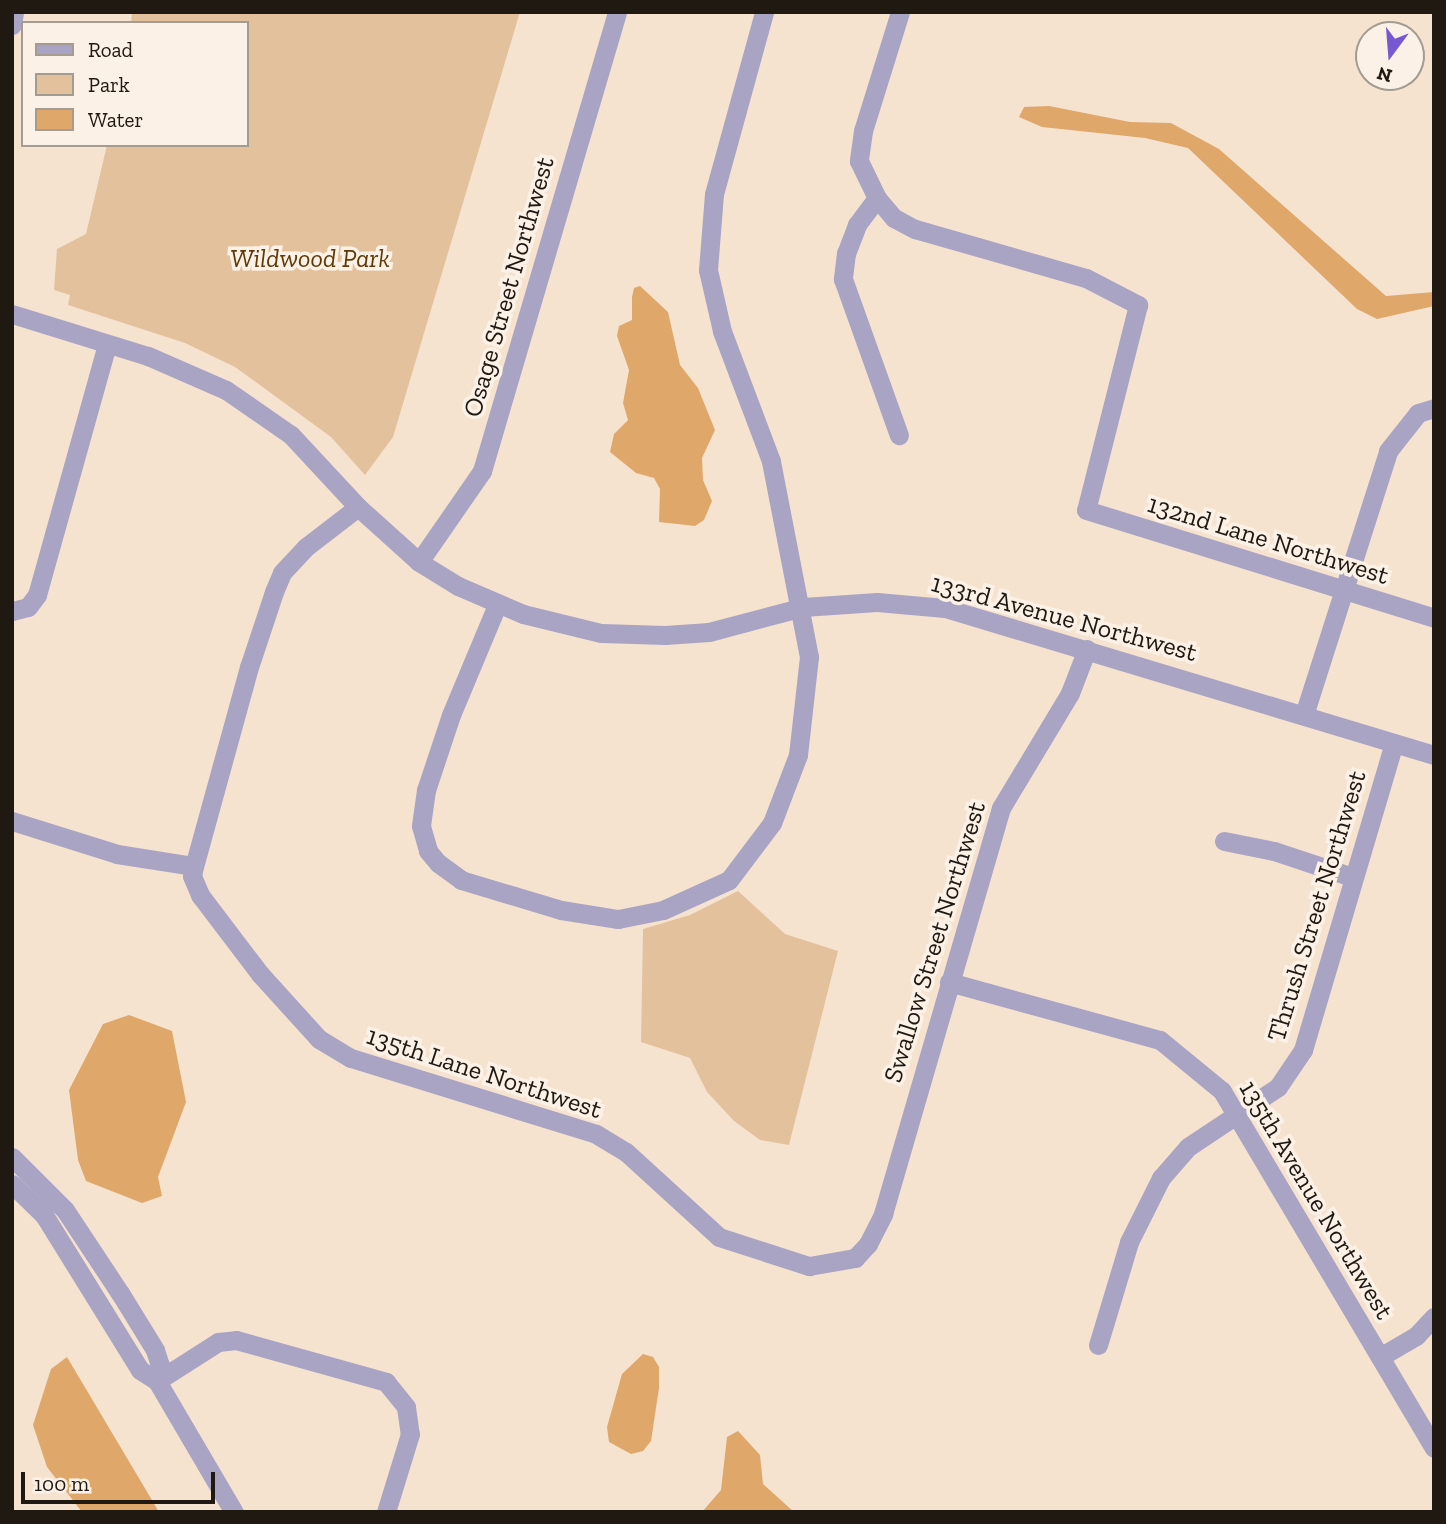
<!DOCTYPE html>
<html>
<head>
<meta charset="utf-8">
<style>
  body { margin:0 }
  #map { position:relative; width:1446px; height:1524px; overflow:hidden; background:#f5e3d0; font-family:"Zilla Slab",serif }
  div>[style] { position:absolute }
  .green>* { inset:0; background:#e4c19d }
  .water>* { inset:0; background:#e0a76b }
  .minor>* { height:19px; margin:-9.5px; padding:0 9.5px; transform-origin:9.5px; border-radius:9.5px; background:#a9a4c4 }
  span { translate:-50% -50%; white-space:nowrap; text-align:center; line-height:1.15; -webkit-text-stroke:7px #fcf1e6; paint-order:stroke }
  .park-label { font-size:26px; color:#5f3a08; font-style:italic }
  .street-label { font-size:26px; color:#1f1912 }
  .frame { position:absolute; inset:0; border:14px solid #1f1912; pointer-events:none }
  .legend { position:absolute; left:21px; top:21px; width:228px; height:126px; box-sizing:border-box; background:#fcf1e6; border:2px solid #a49b91; margin:0; padding:9px 12px; list-style:none; font-size:21px; color:#1f1912 }
  .legend li { display:flex; align-items:center; gap:14px; height:35px }
  .legend b { width:35px; border:2px solid #a49b91 }
  .north { position:absolute; left:1355px; top:21px; width:70px; height:70px; box-sizing:border-box; background:#fcf1e6; border:2px solid #a49b91; border-radius:50%; rotate:196deg; font-size:19px; font-weight:700; line-height:28px; text-align:center; color:#1f1912 }
  .north::after { content:''; display:block; margin:auto; width:24px; height:32px; background:#7858d2; clip-path:polygon(50% 0,100% 100%,50% 72%,0 100%) }
  .scale { position:absolute; left:21px; top:1472px; width:194px; height:32px; box-sizing:border-box; border:4px solid #1f1912; border-top:0; padding-left:9px; font-size:21px; line-height:24px; white-space:nowrap; color:#1f1912; -webkit-text-stroke:5px #fcf1e6; paint-order:stroke }
</style>
</head>
<body>
<div id="map">
  <div class="green">
    <div style="clip-path:polygon(132px 12px,520px 12px,393px 437px,365px 475px,331px 437px,235px 367px,185px 343px,68px 305px,70px 295px,54px 290px,57px 249px,86px 234px,107px 145px,247px 145px,247px 23px,131px 23px)"></div>
    <div style="clip-path:polygon(738px 891px,785px 934px,838px 951px,789px 1145px,760px 1140px,734px 1121px,707px 1092px,690px 1058px,641px 1042px,643px 929px,690px 915px)"></div>
  </div>
  <div class="water">
    <div style="clip-path:polygon(1049px 106px,1130px 122px,1171px 123px,1219px 149px,1386px 296px,1434px 292px,1434px 306px,1377px 319px,1357px 309px,1188px 148px,1145px 138px,1042px 127px,1019px 117px,1024px 107px)"></div>
    <div style="clip-path:polygon(640px 286px,668px 312px,680px 365px,698px 388px,715px 430px,702px 458px,703px 480px,712px 501px,704px 520px,695px 526px,659px 522px,660px 489px,654px 478px,636px 473px,610px 452px,614px 434px,628px 420px,623px 403px,629px 370px,617px 336px,619px 326px,632px 320px,632px 297px,634px 288px)"></div>
    <div style="clip-path:polygon(129px 1015px,172px 1031px,186px 1102px,158px 1177px,162px 1196px,142px 1203px,86px 1181px,78px 1160px,69px 1090px,103px 1024px)"></div>
    <div style="clip-path:polygon(643px 1354px,653px 1357px,659px 1367px,659px 1388px,651px 1441px,643px 1451px,631px 1454px,609px 1442px,607px 1427px,622px 1374px)"></div>
    <div style="clip-path:polygon(67px 1357px,159px 1512px,82px 1512px,47px 1467px,33px 1425px,51px 1369px)"></div>
    <div style="clip-path:polygon(738px 1431px,760px 1455px,763px 1484px,794px 1512px,702px 1512px,721px 1490px,727px 1437px)"></div>
  </div>
  <div class="minor">
    <div style="left:900px;top:12px;width:125px;rotate:107.3deg"></div>
    <div style="left:863px;top:131px;width:30px;rotate:98deg"></div>
    <div style="left:859px;top:161px;width:41px;rotate:64.1deg"></div>
    <div style="left:877px;top:198px;width:26px;rotate:50deg"></div>
    <div style="left:894px;top:218px;width:24px;rotate:28deg"></div>
    <div style="left:915px;top:229px;width:178px;rotate:16deg"></div>
    <div style="left:1086px;top:278px;width:59px;rotate:27.4deg"></div>
    <div style="left:1138px;top:305px;width:211px;rotate:104.2deg"></div>
    <div style="left:1086px;top:510px;width:364px;rotate:17.2deg"></div>
    <div style="left:12px;top:25px;width:13px;rotate:-81deg"></div>
    <div style="left:877px;top:198px;width:34px;rotate:127deg"></div>
    <div style="left:857px;top:225px;width:30px;rotate:111deg"></div>
    <div style="left:846px;top:253px;width:26px;rotate:97deg"></div>
    <div style="left:843px;top:279px;width:166px;rotate:70.3deg"></div>
    <div style="left:12px;top:314px;width:142px;rotate:17.2deg"></div>
    <div style="left:148px;top:356px;width:85px;rotate:23.6deg"></div>
    <div style="left:226px;top:390px;width:79px;rotate:34.7deg"></div>
    <div style="left:291px;top:435px;width:98px;rotate:47.1deg"></div>
    <div style="left:358px;top:507px;width:82px;rotate:42deg"></div>
    <div style="left:419px;top:562px;width:46px;rotate:31.6deg"></div>
    <div style="left:458px;top:586px;width:71px;rotate:23.3deg"></div>
    <div style="left:523px;top:614px;width:80px;rotate:13.7deg"></div>
    <div style="left:601px;top:633px;width:64px;rotate:1.8deg"></div>
    <div style="left:665px;top:635px;width:44px;rotate:-3.9deg"></div>
    <div style="left:709px;top:632px;width:97px;rotate:-14.9deg"></div>
    <div style="left:803px;top:607px;width:74px;rotate:-3.9deg"></div>
    <div style="left:877px;top:602px;width:68px;rotate:5deg"></div>
    <div style="left:945px;top:608px;width:511px;rotate:16.73deg"></div>
    <div style="left:358px;top:507px;width:66px;rotate:142.4deg"></div>
    <div style="left:306px;top:547px;width:35px;rotate:133deg"></div>
    <div style="left:282px;top:573px;width:21px;rotate:113deg"></div>
    <div style="left:274px;top:592px;width:79px;rotate:108.4deg"></div>
    <div style="left:249px;top:667px;width:206px;rotate:105.4deg"></div>
    <div style="left:194px;top:866px;width:10px;rotate:101deg"></div>
    <div style="left:192px;top:876px;width:21px;rotate:67deg"></div>
    <div style="left:200px;top:895px;width:99px;rotate:52.8deg"></div>
    <div style="left:260px;top:974px;width:88px;rotate:47.8deg"></div>
    <div style="left:319px;top:1039px;width:37px;rotate:31deg"></div>
    <div style="left:351px;top:1058px;width:257px;rotate:17.2deg"></div>
    <div style="left:596px;top:1134px;width:35px;rotate:31deg"></div>
    <div style="left:626px;top:1152px;width:126px;rotate:42.4deg"></div>
    <div style="left:719px;top:1237px;width:95px;rotate:17.9deg"></div>
    <div style="left:809px;top:1266px;width:47px;rotate:-9.9deg"></div>
    <div style="left:855px;top:1258px;width:19px;rotate:-47deg"></div>
    <div style="left:868px;top:1244px;width:34px;rotate:-63deg"></div>
    <div style="left:883px;top:1214px;width:423px;rotate:-73.8deg"></div>
    <div style="left:1001px;top:808px;width:134px;rotate:-59deg"></div>
    <div style="left:1070px;top:693px;width:47px;rotate:-68.9deg"></div>
    <div style="left:419px;top:562px;width:111px;rotate:-55.3deg"></div>
    <div style="left:482px;top:471px;width:478px;rotate:-73.6deg"></div>
    <div style="left:497px;top:605px;width:119px;rotate:112.7deg"></div>
    <div style="left:451px;top:715px;width:79px;rotate:108.4deg"></div>
    <div style="left:426px;top:790px;width:36px;rotate:98deg"></div>
    <div style="left:421px;top:826px;width:26px;rotate:74deg"></div>
    <div style="left:428px;top:851px;width:16px;rotate:50deg"></div>
    <div style="left:438px;top:863px;width:29px;rotate:36deg"></div>
    <div style="left:461px;top:880px;width:104px;rotate:16.7deg"></div>
    <div style="left:561px;top:910px;width:58px;rotate:9deg"></div>
    <div style="left:618px;top:919px;width:46px;rotate:-11.3deg"></div>
    <div style="left:663px;top:910px;width:72px;rotate:-24.4deg"></div>
    <div style="left:729px;top:880px;width:71px;rotate:-53deg"></div>
    <div style="left:772px;top:823px;width:73px;rotate:-69.1deg"></div>
    <div style="left:798px;top:755px;width:99px;rotate:-83.6deg"></div>
    <div style="left:809px;top:657px;width:200px;rotate:-101deg"></div>
    <div style="left:771px;top:461px;width:139px;rotate:-110.7deg"></div>
    <div style="left:722px;top:331px;width:63px;rotate:-102.9deg"></div>
    <div style="left:708px;top:270px;width:76px;rotate:-85.5deg"></div>
    <div style="left:714px;top:194px;width:189px;rotate:-74.6deg"></div>
    <div style="left:12px;top:611px;width:16px;rotate:-14deg"></div>
    <div style="left:28px;top:607px;width:15px;rotate:-53deg"></div>
    <div style="left:37px;top:595px;width:260px;rotate:-74.4deg"></div>
    <div style="left:1304px;top:715px;width:277px;rotate:-72.3deg"></div>
    <div style="left:1388px;top:451px;width:48px;rotate:-51.7deg"></div>
    <div style="left:1418px;top:413px;width:17px;rotate:-17deg"></div>
    <div style="left:12px;top:821px;width:110px;rotate:17.4deg"></div>
    <div style="left:117px;top:854px;width:78px;rotate:8.9deg"></div>
    <div style="left:1224px;top:841px;width:51px;rotate:11.3deg"></div>
    <div style="left:1274px;top:851px;width:82px;rotate:18.4deg"></div>
    <div style="left:949px;top:982px;width:219px;rotate:15.4deg"></div>
    <div style="left:1160px;top:1040px;width:80px;rotate:39.4deg"></div>
    <div style="left:1222px;top:1091px;width:415px;rotate:59.3deg"></div>
    <div style="left:12px;top:1157px;width:75px;rotate:45deg"></div>
    <div style="left:65px;top:1210px;width:100px;rotate:56.5deg"></div>
    <div style="left:120px;top:1293px;width:67px;rotate:58.4deg"></div>
    <div style="left:155px;top:1350px;width:16px;rotate:72deg"></div>
    <div style="left:160px;top:1365px;width:16px;rotate:101deg"></div>
    <div style="left:12px;top:1184px;width:45px;rotate:44.1deg"></div>
    <div style="left:44px;top:1215px;width:182px;rotate:58.2deg"></div>
    <div style="left:140px;top:1370px;width:20px;rotate:33deg"></div>
    <div style="left:157px;top:1381px;width:152px;rotate:59.6deg"></div>
    <div style="left:1098px;top:1345px;width:108px;rotate:-73.2deg"></div>
    <div style="left:1129px;top:1242px;width:72px;rotate:-63.4deg"></div>
    <div style="left:1161px;top:1178px;width:41px;rotate:-48.9deg"></div>
    <div style="left:1188px;top:1147px;width:108px;rotate:-33.7deg"></div>
    <div style="left:1278px;top:1087px;width:45px;rotate:-56deg"></div>
    <div style="left:1303px;top:1050px;width:320px;rotate:-73.5deg"></div>
    <div style="left:1380px;top:1357px;width:42px;rotate:-30.3deg"></div>
    <div style="left:1416px;top:1336px;width:26px;rotate:-47deg"></div>
    <div style="left:157px;top:1381px;width:72px;rotate:-32.6deg"></div>
    <div style="left:218px;top:1342px;width:18px;rotate:-6deg"></div>
    <div style="left:236px;top:1340px;width:156px;rotate:15.6deg"></div>
    <div style="left:386px;top:1382px;width:32px;rotate:51deg"></div>
    <div style="left:406px;top:1407px;width:27px;rotate:82deg"></div>
    <div style="left:410px;top:1434px;width:82px;rotate:107.1deg"></div>
  </div>
  <div class="park-label">
    <span style="left:310px;top:259px">Wildwood Park</span>
  </div>
  <div class="street-label">
    <span style="left:509px;top:287px;rotate:-74deg">Osage Street Northwest</span>
    <span style="left:1268px;top:540px;rotate:17deg">132nd Lane Northwest</span>
    <span style="left:1064px;top:618px;rotate:15deg">133rd Avenue Northwest</span>
    <span style="left:1317px;top:906px;rotate:-73deg">Thrush Street Northwest</span>
    <span style="left:935px;top:942px;rotate:-73deg">Swallow Street Northwest</span>
    <span style="left:484px;top:1073px;rotate:18deg">135th Lane Northwest</span>
    <span style="left:1316px;top:1200px;rotate:59deg">135th Avenue Northwest</span>
  </div>
  <div class="frame"></div>
  <ul class="legend">
  <li><b style="height:9px;background:#a9a4c4"></b>Road</li>
  <li><b style="height:19px;background:#e4c19d"></b>Park</li>
  <li><b style="height:19px;background:#e0a76b"></b>Water</li>
  </ul>
  <div class="north">N</div>
  <div class="scale">100 m</div>
</div>
</body>
</html>
